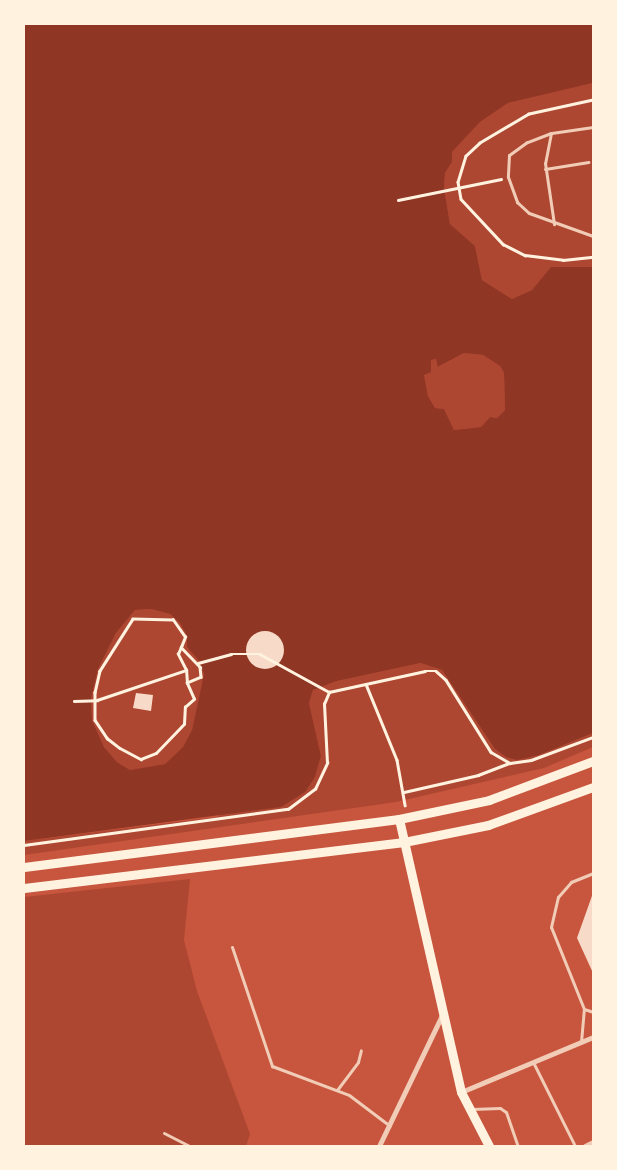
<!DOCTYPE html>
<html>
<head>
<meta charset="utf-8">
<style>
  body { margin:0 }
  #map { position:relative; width:617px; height:1170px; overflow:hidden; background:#c8553d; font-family:Lora,serif }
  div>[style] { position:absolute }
  .green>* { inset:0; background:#ae4732 }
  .water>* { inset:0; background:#8f3625 }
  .building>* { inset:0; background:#f7dbc8 }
  .round { border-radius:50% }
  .path>* { height:2.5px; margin:-1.25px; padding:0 1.25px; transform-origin:1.25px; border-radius:1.25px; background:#fff3e0 }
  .service>* { height:3px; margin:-1.5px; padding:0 1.5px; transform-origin:1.5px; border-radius:1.5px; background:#f1ccb7 }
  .minor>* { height:5px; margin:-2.5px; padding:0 2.5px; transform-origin:2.5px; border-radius:2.5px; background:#f1ccb7 }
  .secondary>* { height:9px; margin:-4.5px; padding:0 4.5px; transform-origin:4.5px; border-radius:4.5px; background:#fff3e0 }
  span { translate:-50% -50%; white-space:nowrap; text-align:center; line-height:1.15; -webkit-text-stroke:5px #fff3e0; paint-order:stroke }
  .frame { position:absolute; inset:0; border:25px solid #fff3e0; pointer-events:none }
</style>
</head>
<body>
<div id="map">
  <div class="green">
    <div style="clip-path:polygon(593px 83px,593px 267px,552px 267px,532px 290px,512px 299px,482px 280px,475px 246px,450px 224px,444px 188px,445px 173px,452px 162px,452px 152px,480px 122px,508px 103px)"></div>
    <div style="clip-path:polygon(464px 353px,483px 355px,500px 366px,504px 373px,505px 410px,497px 418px,490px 417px,481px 427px,454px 430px,444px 409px,435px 408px,428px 396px,424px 375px,431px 360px,436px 359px,439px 367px)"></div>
    <div style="clip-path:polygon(151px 609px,170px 614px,180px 623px,187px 636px,187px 647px,200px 662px,204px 674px,192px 731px,183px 747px,165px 764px,130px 770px,117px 762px,104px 747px,92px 720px,91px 699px,98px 669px,116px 633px,135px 610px)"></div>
    <div style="clip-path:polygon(422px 663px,442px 670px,495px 749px,506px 757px,539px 755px,593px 733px,593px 747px,544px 768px,396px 802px,24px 855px,24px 841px,216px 817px,315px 777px,321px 756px,309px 703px,313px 690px,337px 681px)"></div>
    <div style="clip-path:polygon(190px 879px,184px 940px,197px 991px,250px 1134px,246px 1146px,24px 1146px,24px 897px)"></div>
  </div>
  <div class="water">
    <div style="clip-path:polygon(evenodd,24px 24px,593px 24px,593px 83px,508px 103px,480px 122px,452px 152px,452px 162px,445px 173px,444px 188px,450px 224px,475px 246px,482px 280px,512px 299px,532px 290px,551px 267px,593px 267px,593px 733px,539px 755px,517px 760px,506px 757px,495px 749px,442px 670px,421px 663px,337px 681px,313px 690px,309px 703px,321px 756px,315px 777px,305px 792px,281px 807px,24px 841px,24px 24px,464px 353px,483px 355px,500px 366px,504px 373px,505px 410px,497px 418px,490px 417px,481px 427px,454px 430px,444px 409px,435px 408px,428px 396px,424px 375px,431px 372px,431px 360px,436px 359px,438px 367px,464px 353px,24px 24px,151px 609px,170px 614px,180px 623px,187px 636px,187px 647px,200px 662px,204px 674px,192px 730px,183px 747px,165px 764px,130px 770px,117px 762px,104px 747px,92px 720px,91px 699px,98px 669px,116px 633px,135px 610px,151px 609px)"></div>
  </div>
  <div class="building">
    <div class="round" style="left:246px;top:631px;width:38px;height:38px"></div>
    <div style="clip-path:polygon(136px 693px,153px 695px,151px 711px,133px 708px)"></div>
    <div style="clip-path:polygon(593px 893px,593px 973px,577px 938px)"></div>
  </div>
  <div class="path">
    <div style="left:593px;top:100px;width:66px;rotate:167.7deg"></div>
    <div style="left:529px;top:114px;width:57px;rotate:149.4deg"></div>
    <div style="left:480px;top:143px;width:19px;rotate:137deg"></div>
    <div style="left:466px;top:156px;width:27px;rotate:107deg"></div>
    <div style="left:458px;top:182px;width:17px;rotate:80deg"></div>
    <div style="left:461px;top:199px;width:62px;rotate:47deg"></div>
    <div style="left:503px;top:244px;width:25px;rotate:27deg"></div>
    <div style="left:525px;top:255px;width:38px;rotate:7deg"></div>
    <div style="left:563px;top:260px;width:30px;rotate:-6deg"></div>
    <div style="left:398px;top:200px;width:105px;rotate:-11.5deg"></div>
    <div style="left:181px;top:647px;width:11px;rotate:-68deg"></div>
    <div style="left:185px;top:637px;width:21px;rotate:-125deg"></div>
    <div style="left:173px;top:620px;width:40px;rotate:-178.6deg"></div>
    <div style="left:133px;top:619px;width:62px;rotate:122.4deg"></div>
    <div style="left:100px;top:671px;width:22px;rotate:103deg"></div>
    <div style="left:95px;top:692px;width:28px;rotate:90deg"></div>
    <div style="left:95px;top:720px;width:22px;rotate:56deg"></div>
    <div style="left:107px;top:738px;width:16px;rotate:38deg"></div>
    <div style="left:120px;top:748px;width:24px;rotate:28deg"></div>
    <div style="left:141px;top:759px;width:16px;rotate:-22deg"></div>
    <div style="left:156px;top:753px;width:40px;rotate:-46deg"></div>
    <div style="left:184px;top:724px;width:17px;rotate:-87deg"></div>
    <div style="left:185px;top:707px;width:12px;rotate:-42deg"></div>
    <div style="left:194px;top:699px;width:17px;rotate:-114deg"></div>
    <div style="left:187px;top:683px;width:13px;rotate:-94deg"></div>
    <div style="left:186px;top:670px;width:18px;rotate:-117deg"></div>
    <div style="left:178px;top:654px;width:8px;rotate:-67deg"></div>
    <div style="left:181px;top:647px;width:28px;rotate:46deg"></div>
    <div style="left:200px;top:667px;width:10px;rotate:84deg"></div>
    <div style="left:201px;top:677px;width:15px;rotate:157deg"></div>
    <div style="left:198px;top:663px;width:34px;rotate:-15deg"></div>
    <div style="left:231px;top:654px;width:29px"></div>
    <div style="left:260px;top:654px;width:79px;rotate:28.8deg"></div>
    <div style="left:366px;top:684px;width:82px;rotate:67.8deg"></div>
    <div style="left:397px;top:760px;width:46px;rotate:79.9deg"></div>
    <div style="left:74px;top:701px;width:23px;rotate:-2deg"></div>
    <div style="left:97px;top:700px;width:94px;rotate:-18.6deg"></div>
    <div style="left:404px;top:792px;width:76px;rotate:-12.9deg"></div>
    <div style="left:478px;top:775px;width:33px;rotate:-21deg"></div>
    <div style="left:24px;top:845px;width:266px;rotate:-7.8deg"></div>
    <div style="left:288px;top:809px;width:34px;rotate:-37deg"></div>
    <div style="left:315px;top:789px;width:29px;rotate:-65deg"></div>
    <div style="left:327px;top:763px;width:59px;rotate:-92.9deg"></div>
    <div style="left:324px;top:704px;width:13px;rotate:-67deg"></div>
    <div style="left:329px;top:692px;width:98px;rotate:-12.3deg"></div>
    <div style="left:425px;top:671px;width:11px"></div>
    <div style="left:436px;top:671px;width:13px;rotate:42deg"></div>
    <div style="left:446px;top:680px;width:85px;rotate:58deg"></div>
    <div style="left:491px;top:752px;width:22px;rotate:30deg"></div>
    <div style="left:510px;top:763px;width:21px;rotate:-8deg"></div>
    <div style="left:531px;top:760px;width:66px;rotate:-20.4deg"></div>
  </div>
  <div class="service">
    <div style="left:593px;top:127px;width:42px;rotate:171.9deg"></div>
    <div style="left:551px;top:133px;width:26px;rotate:159deg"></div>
    <div style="left:527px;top:142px;width:22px;rotate:144deg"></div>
    <div style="left:509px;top:155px;width:22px;rotate:93deg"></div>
    <div style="left:508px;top:177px;width:27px;rotate:70deg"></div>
    <div style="left:517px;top:202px;width:16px;rotate:43deg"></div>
    <div style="left:529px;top:213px;width:68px;rotate:19.8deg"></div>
    <div style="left:551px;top:133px;width:31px;rotate:101deg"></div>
    <div style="left:545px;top:163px;width:62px;rotate:81.6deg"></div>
    <div style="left:545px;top:169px;width:44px;rotate:-9.2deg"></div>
    <div style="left:232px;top:947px;width:126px;rotate:71.4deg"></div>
    <div style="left:272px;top:1066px;width:82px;rotate:20.6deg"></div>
    <div style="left:349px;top:1095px;width:51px;rotate:37.1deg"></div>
    <div style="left:584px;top:1009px;width:9px;rotate:18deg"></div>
    <div style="left:581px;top:1042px;width:33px;rotate:-85deg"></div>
    <div style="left:584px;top:1009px;width:88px;rotate:-111.9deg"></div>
    <div style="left:551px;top:927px;width:31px;rotate:-77deg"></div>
    <div style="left:558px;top:897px;width:20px;rotate:-49deg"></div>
    <div style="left:571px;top:882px;width:24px;rotate:-22deg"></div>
    <div style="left:533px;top:1062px;width:94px;rotate:63.4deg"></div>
    <div style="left:337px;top:1090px;width:35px;rotate:-53deg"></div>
    <div style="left:358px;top:1062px;width:12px;rotate:-76deg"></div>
    <div style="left:472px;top:1109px;width:28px;rotate:-2deg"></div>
    <div style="left:500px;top:1108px;width:7px;rotate:34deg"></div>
    <div style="left:506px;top:1112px;width:36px;rotate:71deg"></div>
    <div style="left:164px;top:1133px;width:28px;rotate:27deg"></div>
  </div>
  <div class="minor">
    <div style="left:461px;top:1092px;width:143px;rotate:-22.6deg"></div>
    <div style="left:379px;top:1146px;width:145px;rotate:-64.3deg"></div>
    <div style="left:585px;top:1146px;width:9px;rotate:-27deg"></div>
  </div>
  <div class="secondary">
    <div style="left:399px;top:819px;width:280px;rotate:77.2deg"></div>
    <div style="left:461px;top:1092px;width:61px;rotate:62.6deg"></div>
    <div style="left:24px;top:867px;width:378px;rotate:-7.3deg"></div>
    <div style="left:399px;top:819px;width:92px;rotate:-11.9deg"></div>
    <div style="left:489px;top:800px;width:111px;rotate:-20.6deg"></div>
    <div style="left:24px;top:888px;width:383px;rotate:-6.9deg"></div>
    <div style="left:404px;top:842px;width:86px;rotate:-11.4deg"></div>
    <div style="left:488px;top:825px;width:112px;rotate:-19.9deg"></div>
  </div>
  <div class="frame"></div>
</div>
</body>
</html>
